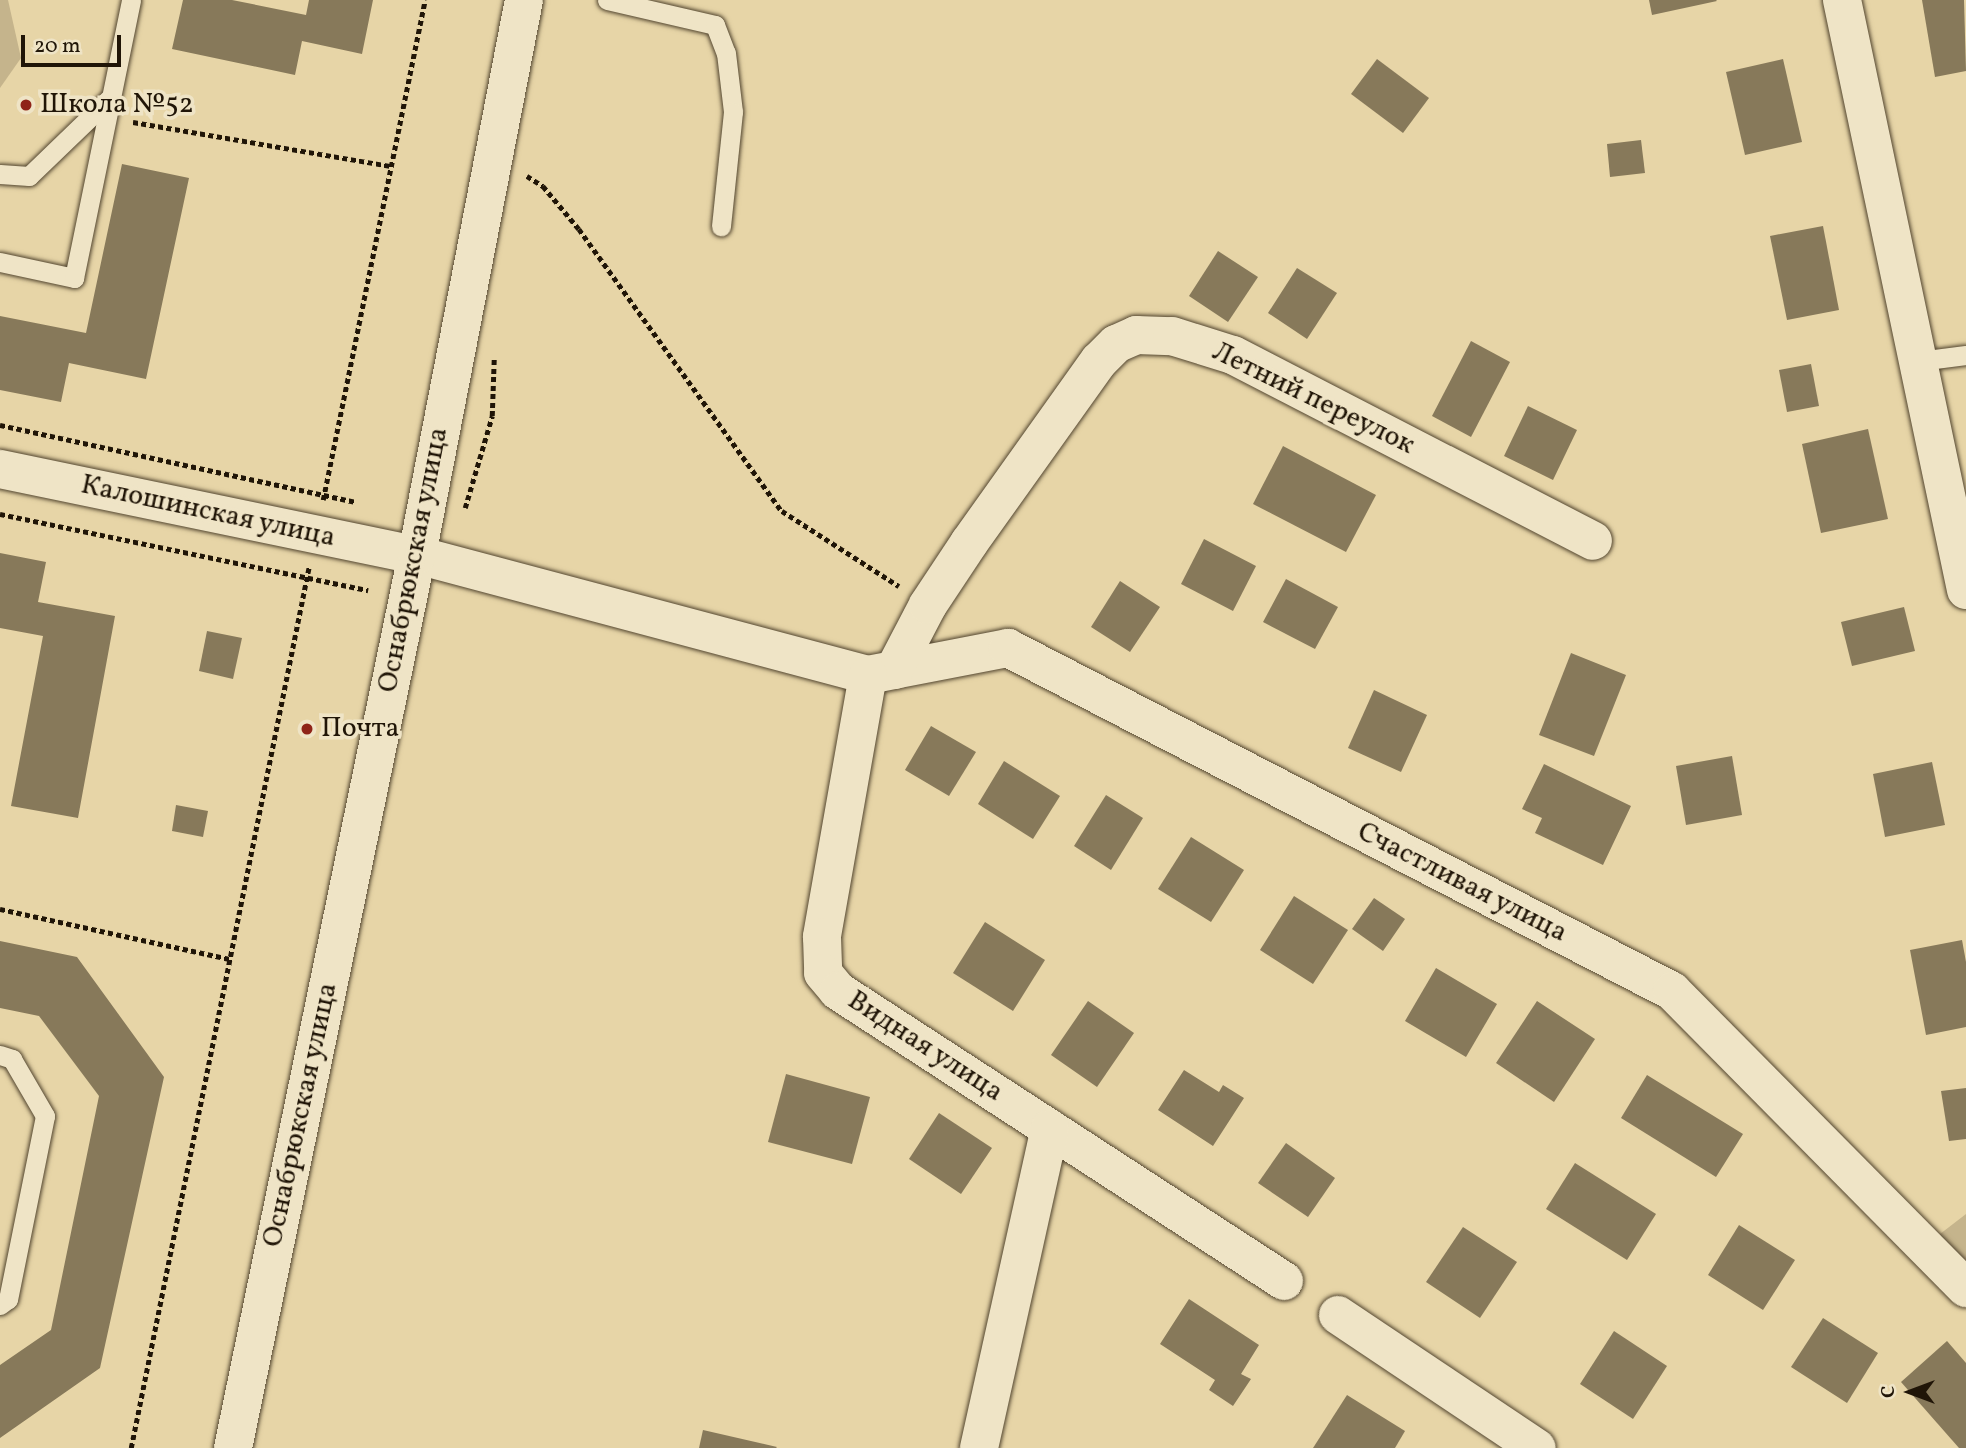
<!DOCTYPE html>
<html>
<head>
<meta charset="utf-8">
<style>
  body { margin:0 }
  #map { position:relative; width:1966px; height:1448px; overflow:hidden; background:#e7d5a7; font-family:Vollkorn,serif }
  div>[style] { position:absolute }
  .green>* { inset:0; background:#c5b48c }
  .building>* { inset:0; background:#87795a }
  .path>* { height:4.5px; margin-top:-2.25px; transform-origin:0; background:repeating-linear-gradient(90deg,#201507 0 5px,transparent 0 8.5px) }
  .roads { filter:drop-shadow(0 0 2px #52452f) drop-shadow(0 0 2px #52452f) }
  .service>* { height:19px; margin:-9.5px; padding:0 9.5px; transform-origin:9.5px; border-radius:9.5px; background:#efe4c6 }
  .minor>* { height:38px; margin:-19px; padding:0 19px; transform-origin:19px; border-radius:19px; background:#efe4c6 }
  .tertiary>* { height:38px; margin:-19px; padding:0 19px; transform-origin:19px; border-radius:19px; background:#efe4c6 }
  .dots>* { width:19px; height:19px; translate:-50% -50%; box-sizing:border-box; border:4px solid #efe4c6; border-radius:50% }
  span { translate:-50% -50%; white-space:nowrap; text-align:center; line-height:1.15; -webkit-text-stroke:7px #efe4c6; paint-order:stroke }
  .poi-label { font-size:28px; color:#201507 }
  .left { translate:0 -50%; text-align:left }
  .street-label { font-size:28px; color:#201507 }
  .north { position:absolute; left:1875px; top:1357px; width:70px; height:70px; -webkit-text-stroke:5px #efe4c6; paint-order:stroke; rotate:270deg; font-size:19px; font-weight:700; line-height:28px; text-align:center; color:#201507 }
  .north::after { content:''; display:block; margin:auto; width:24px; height:32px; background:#201507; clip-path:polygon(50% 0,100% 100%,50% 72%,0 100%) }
  .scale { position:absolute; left:21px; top:35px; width:100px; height:32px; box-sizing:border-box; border:4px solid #201507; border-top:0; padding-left:9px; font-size:21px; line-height:24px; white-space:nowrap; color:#201507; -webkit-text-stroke:5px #efe4c6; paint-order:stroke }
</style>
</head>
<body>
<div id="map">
  <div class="green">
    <div style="clip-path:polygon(0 0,8px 0,21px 58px,0 88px)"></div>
    <div style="clip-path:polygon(1966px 1214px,1966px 1270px,1941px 1252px,1940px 1234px)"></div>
  </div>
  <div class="building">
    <div style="clip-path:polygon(183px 0,232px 0,306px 15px,309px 0,373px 0,362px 54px,302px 41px,295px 75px,172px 49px)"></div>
    <div style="clip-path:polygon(1649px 0,1716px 0,1717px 1px,1652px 15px)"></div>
    <div style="clip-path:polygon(1922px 0,1964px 0,1966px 71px,1935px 77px)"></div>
    <div style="clip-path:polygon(1377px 59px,1429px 98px,1403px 133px,1351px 94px)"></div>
    <div style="clip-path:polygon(1783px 59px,1802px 142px,1745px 155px,1726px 72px)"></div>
    <div style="clip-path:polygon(1641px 140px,1645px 173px,1610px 177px,1607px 144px)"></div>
    <div style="clip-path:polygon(122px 164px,189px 178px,146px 379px,69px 363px,61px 402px,0 390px,0 316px,86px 333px)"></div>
    <div style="clip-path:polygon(1823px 226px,1839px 310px,1787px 320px,1770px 236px)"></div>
    <div style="clip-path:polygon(1218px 251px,1258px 277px,1228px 322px,1189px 296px)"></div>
    <div style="clip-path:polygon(1297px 268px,1337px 293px,1307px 339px,1268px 313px)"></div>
    <div style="clip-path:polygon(1471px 341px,1510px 362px,1471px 437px,1432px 416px)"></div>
    <div style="clip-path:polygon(1811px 364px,1819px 406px,1787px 412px,1779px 370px)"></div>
    <div style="clip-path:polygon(1528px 406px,1577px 430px,1553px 480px,1504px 456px)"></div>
    <div style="clip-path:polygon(1868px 429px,1888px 519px,1821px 533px,1802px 444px)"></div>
    <div style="clip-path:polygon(1283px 446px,1376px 495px,1346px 552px,1253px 504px)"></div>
    <div style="clip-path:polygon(1204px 539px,1256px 566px,1233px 611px,1181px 584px)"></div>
    <div style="clip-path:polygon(0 553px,46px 562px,38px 602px,115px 616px,78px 818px,11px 806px,43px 636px,0 628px)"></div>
    <div style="clip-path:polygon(1286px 579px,1338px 607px,1315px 649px,1263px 622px)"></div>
    <div style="clip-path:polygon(1120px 581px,1160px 607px,1130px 652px,1091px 627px)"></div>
    <div style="clip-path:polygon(1904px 607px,1915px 651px,1852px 666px,1841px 622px)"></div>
    <div style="clip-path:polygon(207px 631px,242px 638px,233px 679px,199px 671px)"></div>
    <div style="clip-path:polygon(1571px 653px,1626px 675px,1594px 756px,1539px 735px)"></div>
    <div style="clip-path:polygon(1374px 690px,1427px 715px,1401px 772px,1348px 748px)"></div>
    <div style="clip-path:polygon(931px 726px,976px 752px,949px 796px,905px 770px)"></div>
    <div style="clip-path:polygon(1732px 756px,1742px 815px,1686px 825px,1676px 766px)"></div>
    <div style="clip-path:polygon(1004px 761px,1060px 796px,1033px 839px,978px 804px)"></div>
    <div style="clip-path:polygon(1932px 762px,1945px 825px,1885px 837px,1873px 774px)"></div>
    <div style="clip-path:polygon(1544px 764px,1631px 806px,1603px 865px,1535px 833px,1542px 818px,1522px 809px)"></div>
    <div style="clip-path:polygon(1106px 795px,1143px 818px,1111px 870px,1074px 846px)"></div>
    <div style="clip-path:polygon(176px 805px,208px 811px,203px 837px,172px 831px)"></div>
    <div style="clip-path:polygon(1191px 837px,1244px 870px,1211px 922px,1158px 889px)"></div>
    <div style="clip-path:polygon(1294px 896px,1348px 930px,1313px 984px,1260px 950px)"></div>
    <div style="clip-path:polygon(1374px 898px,1405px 919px,1383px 951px,1352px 929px)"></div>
    <div style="clip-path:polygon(985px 922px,1045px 960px,1013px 1011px,953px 973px)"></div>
    <div style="clip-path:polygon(1962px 940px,1966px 962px,1966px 1027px,1926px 1035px,1910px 950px)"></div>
    <div style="clip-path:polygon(0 941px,77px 957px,164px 1077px,100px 1368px,0 1438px,0 1365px,51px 1330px,99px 1096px,39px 1016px,0 1008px)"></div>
    <div style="clip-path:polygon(1436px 968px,1497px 1004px,1466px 1057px,1405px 1021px)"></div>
    <div style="clip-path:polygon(1088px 1001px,1134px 1033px,1097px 1087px,1051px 1055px)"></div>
    <div style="clip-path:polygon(1537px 1001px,1595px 1039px,1554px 1102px,1496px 1063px)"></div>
    <div style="clip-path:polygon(1184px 1070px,1219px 1092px,1223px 1085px,1244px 1098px,1213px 1146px,1158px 1110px)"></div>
    <div style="clip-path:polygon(786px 1074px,870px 1097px,852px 1164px,768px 1142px)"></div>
    <div style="clip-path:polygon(1647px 1075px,1743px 1134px,1716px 1177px,1621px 1118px)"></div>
    <div style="clip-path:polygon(1966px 1088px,1966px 1139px,1949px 1141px,1941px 1091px)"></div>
    <div style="clip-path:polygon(939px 1113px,992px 1148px,961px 1194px,909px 1159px)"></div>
    <div style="clip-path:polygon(1286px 1143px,1335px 1178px,1308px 1217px,1258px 1183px)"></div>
    <div style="clip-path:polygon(1575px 1163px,1656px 1214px,1627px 1260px,1546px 1209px)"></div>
    <div style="clip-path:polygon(1739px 1225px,1795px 1260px,1763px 1310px,1708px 1275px)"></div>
    <div style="clip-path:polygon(1463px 1227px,1517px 1262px,1480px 1318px,1426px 1282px)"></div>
    <div style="clip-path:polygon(1189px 1299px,1259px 1345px,1241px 1374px,1251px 1379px,1233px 1406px,1209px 1390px,1215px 1380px,1160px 1344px)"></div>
    <div style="clip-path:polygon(1823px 1318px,1878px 1353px,1847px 1403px,1791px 1367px)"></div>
    <div style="clip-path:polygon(1614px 1331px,1667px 1366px,1633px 1419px,1580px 1384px)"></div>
    <div style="clip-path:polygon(1947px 1341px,1966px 1363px,1966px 1448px,1959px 1448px,1901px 1382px)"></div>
    <div style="clip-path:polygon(1347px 1395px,1405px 1431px,1395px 1448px,1313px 1448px)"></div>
    <div style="clip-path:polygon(703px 1430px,777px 1447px,776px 1448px,699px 1448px)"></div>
  </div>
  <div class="path">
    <div style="left:133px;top:122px;width:262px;rotate:9.7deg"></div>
    <div style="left:527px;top:176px;width:19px;rotate:32deg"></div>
    <div style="left:543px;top:186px;width:56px;rotate:50.1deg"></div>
    <div style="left:579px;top:229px;width:347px;rotate:54.3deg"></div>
    <div style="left:782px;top:511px;width:139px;rotate:32.7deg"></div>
    <div style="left:0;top:425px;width:363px;rotate:12.2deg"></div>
    <div style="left:323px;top:500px;width:510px;rotate:-78.47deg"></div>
    <div style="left:465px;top:508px;width:96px;rotate:-73.6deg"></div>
    <div style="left:492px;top:416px;width:57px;rotate:-88deg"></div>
    <div style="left:0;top:514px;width:376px;rotate:11.7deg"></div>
    <div style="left:0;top:909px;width:235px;rotate:12.3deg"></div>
    <div style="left:131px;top:1448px;width:899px;rotate:-78.58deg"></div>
  </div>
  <div class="roads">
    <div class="service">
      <div style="left:607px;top:0;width:111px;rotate:13deg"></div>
      <div style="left:715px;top:25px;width:30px;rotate:69deg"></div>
      <div style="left:726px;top:53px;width:59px;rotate:83.2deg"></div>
      <div style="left:733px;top:112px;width:115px;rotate:96deg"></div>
      <div style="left:0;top:174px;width:29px;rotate:4deg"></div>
      <div style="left:29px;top:176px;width:114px;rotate:-43.9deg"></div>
      <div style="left:0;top:262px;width:76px;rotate:12.2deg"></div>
      <div style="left:74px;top:278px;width:284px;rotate:-78.4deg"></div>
      <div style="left:1919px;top:361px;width:47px;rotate:-7.3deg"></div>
      <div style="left:0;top:1055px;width:13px;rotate:18deg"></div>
      <div style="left:12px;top:1059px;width:66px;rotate:59.9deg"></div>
      <div style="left:45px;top:1116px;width:187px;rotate:101.4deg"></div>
      <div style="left:8px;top:1299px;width:10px;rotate:143deg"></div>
    </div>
    <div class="minor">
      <div style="left:1842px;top:0;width:603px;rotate:78.13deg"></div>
      <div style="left:0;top:469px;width:426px;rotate:11.7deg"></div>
      <div style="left:417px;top:555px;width:467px;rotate:14.9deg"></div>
      <div style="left:868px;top:675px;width:143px;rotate:-10.9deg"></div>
      <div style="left:1008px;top:648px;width:747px;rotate:27.32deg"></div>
      <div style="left:1672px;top:991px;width:418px;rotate:45.3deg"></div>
      <div style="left:894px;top:670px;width:73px;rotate:-62.4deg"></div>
      <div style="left:928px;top:605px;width:74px;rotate:-56.5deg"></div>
      <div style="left:969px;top:543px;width:224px;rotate:-54.5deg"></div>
      <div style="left:1099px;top:361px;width:24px;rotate:-45deg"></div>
      <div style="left:1116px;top:344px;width:22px;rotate:-24deg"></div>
      <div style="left:1136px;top:335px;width:36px;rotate:2deg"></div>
      <div style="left:1172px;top:336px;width:64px;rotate:17.3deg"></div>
      <div style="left:1233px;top:355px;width:405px;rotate:27.3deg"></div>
      <div style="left:868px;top:675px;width:266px;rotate:100deg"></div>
      <div style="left:822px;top:937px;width:36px;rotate:88deg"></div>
      <div style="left:823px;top:973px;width:23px;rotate:50deg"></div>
      <div style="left:838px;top:991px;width:532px;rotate:33.03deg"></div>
      <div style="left:1338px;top:1315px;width:239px;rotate:33.8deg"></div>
      <div style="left:979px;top:1448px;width:327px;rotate:-77.5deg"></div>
    </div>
    <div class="tertiary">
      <div style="left:233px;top:1448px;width:912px;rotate:-78.36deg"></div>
      <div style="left:417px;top:555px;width:565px;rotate:-79.09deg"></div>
    </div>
  </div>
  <div class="dots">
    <div style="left:26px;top:105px;background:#8f2418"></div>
    <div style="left:307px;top:729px;background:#8f2418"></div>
  </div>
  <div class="poi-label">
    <span class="left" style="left:40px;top:105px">Школа №52</span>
    <span class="left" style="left:321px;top:729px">Почта</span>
  </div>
  <div class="street-label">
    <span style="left:1313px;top:399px;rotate:26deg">Летний переулок</span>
    <span style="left:208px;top:512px;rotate:12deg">Калошинская улица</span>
    <span style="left:414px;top:560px;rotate:-79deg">Оснабрюкская улица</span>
    <span style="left:1462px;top:883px;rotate:27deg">Счастливая улица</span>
    <span style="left:925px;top:1047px;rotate:33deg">Видная улица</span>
    <span style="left:301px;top:1115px;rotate:-78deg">Оснабрюкская улица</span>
  </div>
  <div class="north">С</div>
  <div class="scale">20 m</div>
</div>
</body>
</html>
